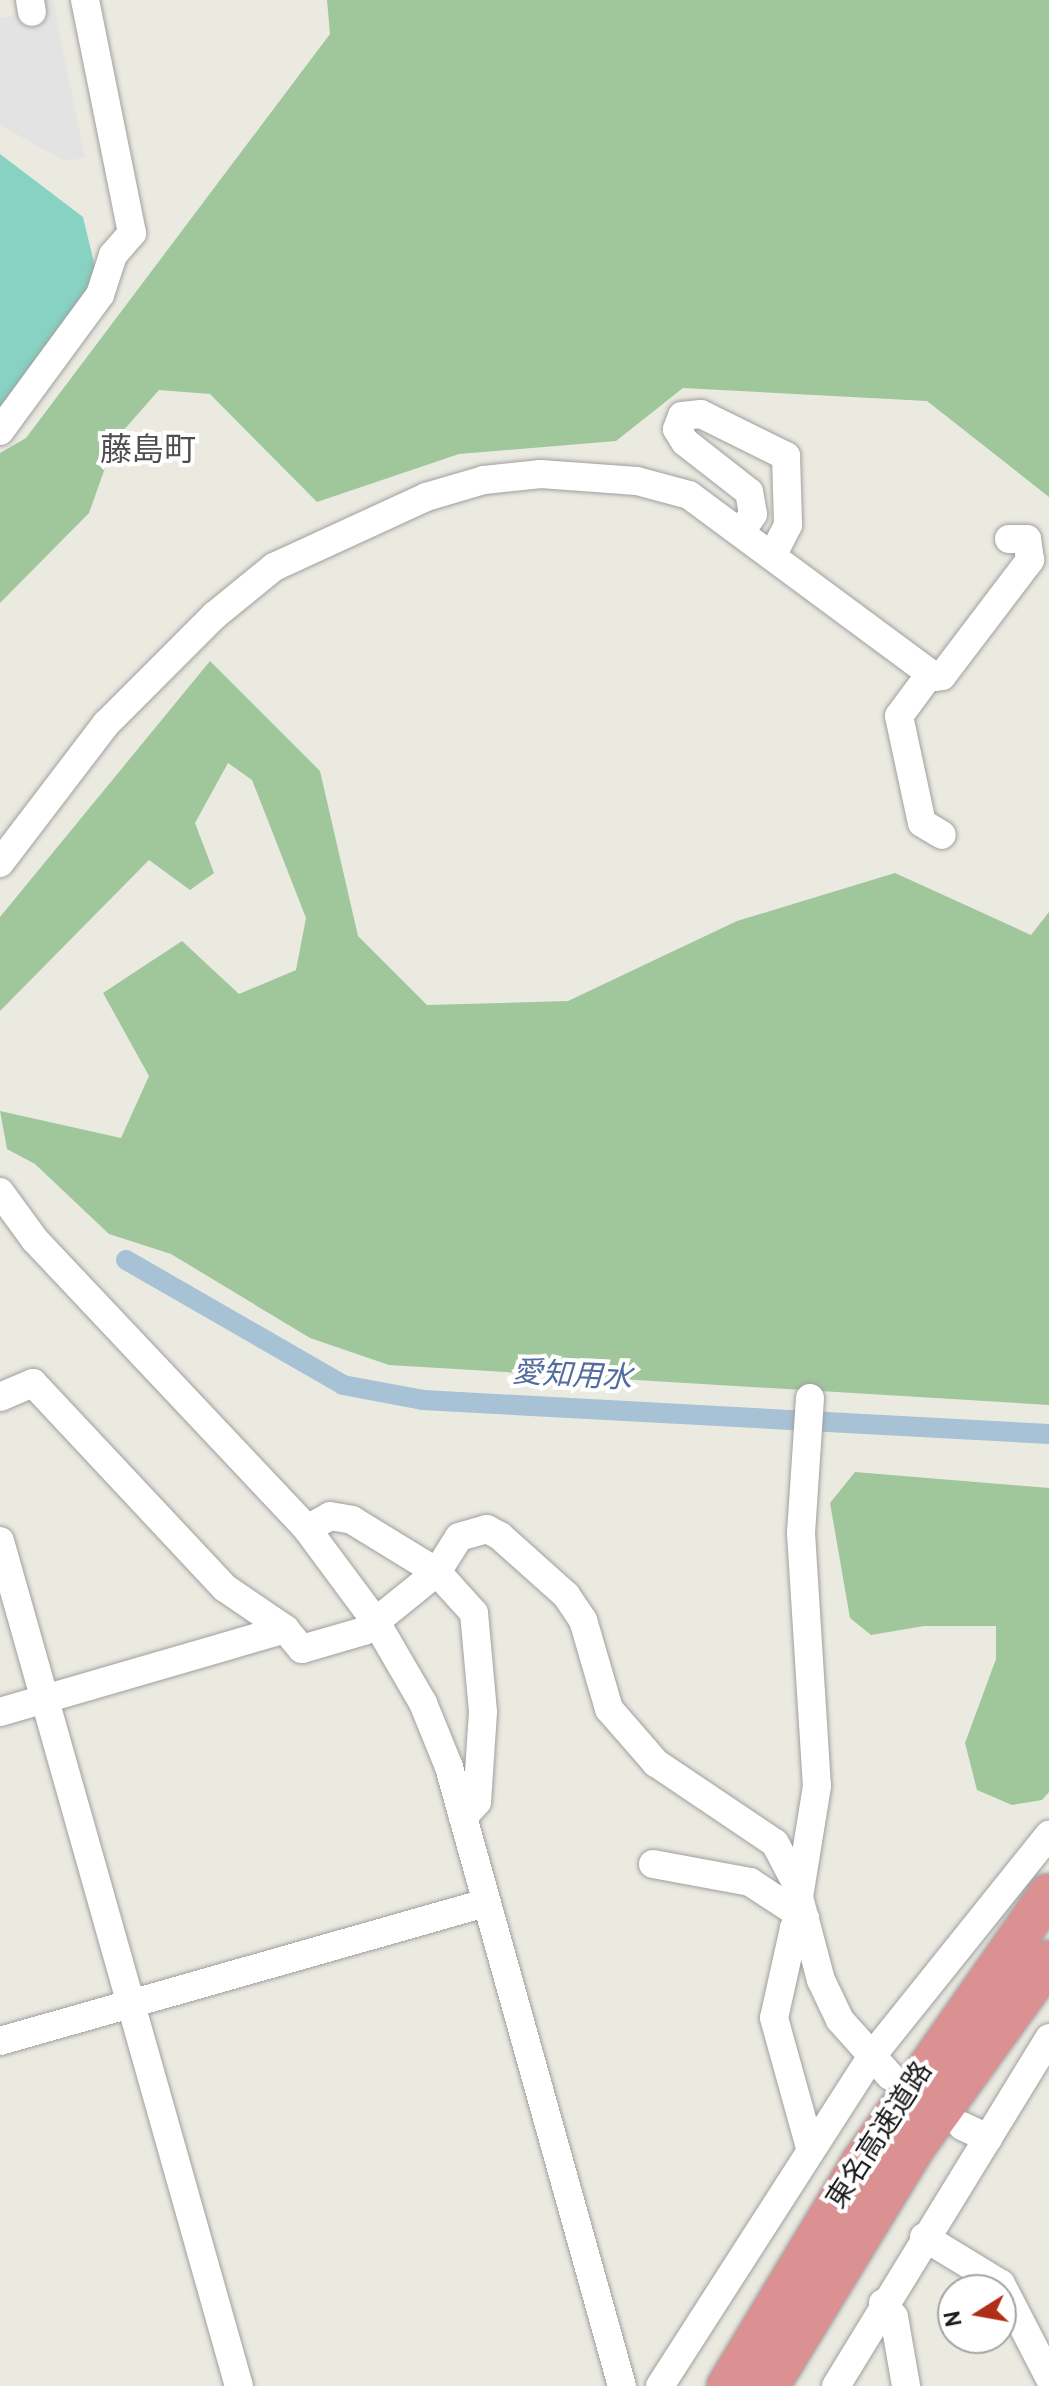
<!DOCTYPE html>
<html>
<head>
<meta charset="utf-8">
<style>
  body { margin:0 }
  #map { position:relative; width:1049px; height:2386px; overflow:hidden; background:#ebeae1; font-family:Overpass,"Noto Sans JP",sans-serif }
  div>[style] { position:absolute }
  .forest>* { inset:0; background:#a0c69b }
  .pitch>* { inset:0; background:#87d2c2 }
  .parking>* { inset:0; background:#e3e3e3 }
  .canal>* { height:20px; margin:-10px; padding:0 10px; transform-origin:10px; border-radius:10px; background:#a6c2d4 }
  .roads { filter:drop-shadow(0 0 2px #9f9f9f) drop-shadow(0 0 2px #9f9f9f) }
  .minor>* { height:28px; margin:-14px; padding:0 14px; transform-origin:14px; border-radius:14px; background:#fff }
  .highway>* { height:40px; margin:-20px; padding:0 20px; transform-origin:20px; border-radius:20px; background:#db9192 }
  span { translate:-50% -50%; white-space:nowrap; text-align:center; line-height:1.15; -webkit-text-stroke:8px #fff; paint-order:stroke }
  .street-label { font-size:28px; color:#1b1b1b }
  .water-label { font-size:30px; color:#536c9e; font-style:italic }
  .quarter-label { font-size:32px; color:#4e4e4e }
  .north { position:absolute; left:937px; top:2274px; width:80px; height:80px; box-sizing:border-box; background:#fff; border:2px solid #a4a4a4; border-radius:50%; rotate:259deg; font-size:22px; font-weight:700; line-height:32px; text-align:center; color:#1b1b1b }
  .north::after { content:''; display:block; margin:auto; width:28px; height:36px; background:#af2f16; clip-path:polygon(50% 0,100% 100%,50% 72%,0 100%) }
</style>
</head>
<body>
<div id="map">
  <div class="forest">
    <div style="clip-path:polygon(327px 0,1049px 0,1049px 497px,927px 401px,683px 388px,616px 441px,459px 454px,317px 502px,210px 394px,159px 390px,115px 440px,89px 513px,0 603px,0 453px,26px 438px,330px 34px)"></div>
    <div style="clip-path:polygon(210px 661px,320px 771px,358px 936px,427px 1005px,568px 1001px,737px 921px,895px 873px,1031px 935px,1049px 912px,1049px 1405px,389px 1365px,310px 1338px,171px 1254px,109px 1234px,35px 1164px,7px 1149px,0 1111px,121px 1138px,149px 1076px,103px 993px,182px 941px,239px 994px,296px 970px,306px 918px,252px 780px,228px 763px,195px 823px,214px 873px,190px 890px,149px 860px,0 1011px,0 917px)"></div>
    <div style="clip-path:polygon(855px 1472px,1049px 1488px,1049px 1792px,1042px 1800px,1012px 1805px,977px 1790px,965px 1743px,996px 1659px,996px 1626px,924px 1626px,871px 1635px,850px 1618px,830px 1503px)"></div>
  </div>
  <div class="pitch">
    <div style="clip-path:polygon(0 154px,83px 217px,95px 267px,83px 309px,0 434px)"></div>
  </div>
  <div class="parking">
    <div style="clip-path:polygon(30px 0,53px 0,85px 158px,65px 161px,0 125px,0 18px,31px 12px)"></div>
  </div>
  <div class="canal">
    <div style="left:126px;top:1260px;width:250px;rotate:29.9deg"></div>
    <div style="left:343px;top:1385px;width:81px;rotate:10.6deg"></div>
    <div style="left:423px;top:1400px;width:627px;rotate:3.11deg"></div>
  </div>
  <div class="roads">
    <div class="minor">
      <div style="left:30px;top:0;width:12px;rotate:81deg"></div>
      <div style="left:0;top:431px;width:169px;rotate:-53.7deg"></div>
      <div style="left:100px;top:295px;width:42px;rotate:-72deg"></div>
      <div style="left:113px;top:255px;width:29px;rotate:-49deg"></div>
      <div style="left:132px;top:233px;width:238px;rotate:-101.4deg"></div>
      <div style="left:742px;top:530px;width:19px;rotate:-55deg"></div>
      <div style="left:753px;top:514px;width:22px;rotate:-100deg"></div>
      <div style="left:749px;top:492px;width:81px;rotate:-142deg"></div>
      <div style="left:685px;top:442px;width:15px;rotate:-122deg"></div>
      <div style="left:677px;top:429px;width:14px;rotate:-69deg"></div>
      <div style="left:682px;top:416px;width:19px;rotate:-6deg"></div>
      <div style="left:701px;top:414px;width:95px;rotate:26.3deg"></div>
      <div style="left:786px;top:456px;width:69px;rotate:88.3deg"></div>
      <div style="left:788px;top:525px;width:34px;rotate:117deg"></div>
      <div style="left:930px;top:674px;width:52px;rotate:126.4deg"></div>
      <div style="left:899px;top:716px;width:109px;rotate:77.9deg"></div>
      <div style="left:922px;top:823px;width:23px;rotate:31deg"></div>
      <div style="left:0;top:863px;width:175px;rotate:-52.7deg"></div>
      <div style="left:106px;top:724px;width:154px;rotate:-45deg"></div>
      <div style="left:215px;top:615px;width:76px;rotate:-39.1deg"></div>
      <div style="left:274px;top:567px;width:167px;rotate:-24.7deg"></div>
      <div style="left:426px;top:497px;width:60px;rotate:-16.3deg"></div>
      <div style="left:484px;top:480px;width:57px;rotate:-6deg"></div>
      <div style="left:541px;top:474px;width:96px;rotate:4.2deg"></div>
      <div style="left:637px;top:481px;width:54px;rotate:15.1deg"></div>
      <div style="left:689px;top:495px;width:306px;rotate:36.5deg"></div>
      <div style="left:935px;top:677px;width:7px;rotate:-8deg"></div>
      <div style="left:942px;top:676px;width:146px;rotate:-52.8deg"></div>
      <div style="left:1030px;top:560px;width:21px;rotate:-98deg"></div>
      <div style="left:1027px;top:539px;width:18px;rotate:180deg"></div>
      <div style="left:0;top:1192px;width:59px;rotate:53.9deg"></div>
      <div style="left:35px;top:1240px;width:397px;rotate:46.7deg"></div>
      <div style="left:307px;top:1529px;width:116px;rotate:53.4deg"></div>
      <div style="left:376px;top:1622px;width:94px;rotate:59.9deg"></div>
      <div style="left:423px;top:1703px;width:69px;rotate:67.9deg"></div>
      <div style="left:449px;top:1767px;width:643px;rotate:74.39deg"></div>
      <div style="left:0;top:1397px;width:36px;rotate:-23deg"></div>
      <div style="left:33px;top:1383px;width:281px;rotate:46.9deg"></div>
      <div style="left:225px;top:1588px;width:73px;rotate:34.3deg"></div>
      <div style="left:285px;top:1629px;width:26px;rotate:50deg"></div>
      <div style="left:302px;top:1649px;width:65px;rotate:-16.2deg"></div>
      <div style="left:364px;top:1631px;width:94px;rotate:-38.9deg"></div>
      <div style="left:437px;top:1572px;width:41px;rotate:-57.8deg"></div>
      <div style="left:459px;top:1537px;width:29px;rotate:-16deg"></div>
      <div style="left:487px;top:1529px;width:15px;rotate:28deg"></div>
      <div style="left:500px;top:1536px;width:89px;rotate:41.8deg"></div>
      <div style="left:566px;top:1595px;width:30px;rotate:56deg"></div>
      <div style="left:583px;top:1620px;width:93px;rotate:73.7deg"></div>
      <div style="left:609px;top:1709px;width:72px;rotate:49deg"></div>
      <div style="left:656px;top:1763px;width:143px;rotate:33.9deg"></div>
      <div style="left:775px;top:1843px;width:52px;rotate:62.4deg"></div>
      <div style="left:810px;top:1398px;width:135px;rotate:93.8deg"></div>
      <div style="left:801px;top:1533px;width:254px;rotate:86.4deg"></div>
      <div style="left:817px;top:1786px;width:112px;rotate:99.2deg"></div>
      <div style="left:799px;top:1897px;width:86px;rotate:75.2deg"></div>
      <div style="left:821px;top:1980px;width:44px;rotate:64.6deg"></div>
      <div style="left:840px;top:2020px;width:75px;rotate:48.2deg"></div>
      <div style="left:307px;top:1529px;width:26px;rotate:-29deg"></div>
      <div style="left:330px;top:1516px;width:22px;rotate:10deg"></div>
      <div style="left:352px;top:1520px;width:100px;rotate:31.5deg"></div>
      <div style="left:437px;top:1572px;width:55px;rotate:47.9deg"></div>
      <div style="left:474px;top:1613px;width:99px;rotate:84.8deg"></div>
      <div style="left:483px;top:1712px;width:90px;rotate:93.8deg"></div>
      <div style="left:477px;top:1802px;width:21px;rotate:133deg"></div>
      <div style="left:0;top:1541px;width:878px;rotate:74.21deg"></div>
      <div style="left:0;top:1712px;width:297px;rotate:-16.2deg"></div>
      <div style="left:653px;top:1864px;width:99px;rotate:10.5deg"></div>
      <div style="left:750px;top:1882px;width:66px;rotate:33.2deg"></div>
      <div style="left:805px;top:1918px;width:15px;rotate:138deg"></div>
      <div style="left:794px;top:1928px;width:92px;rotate:102.5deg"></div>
      <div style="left:774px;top:2018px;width:135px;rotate:74.5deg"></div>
      <div style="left:0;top:2041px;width:501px;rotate:-15.87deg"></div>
      <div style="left:962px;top:2126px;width:29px;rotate:25deg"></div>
      <div style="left:924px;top:2237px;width:90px;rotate:31.4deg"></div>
      <div style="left:1001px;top:2284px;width:105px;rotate:62.7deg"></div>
      <div style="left:883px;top:2303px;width:18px;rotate:52deg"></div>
      <div style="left:894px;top:2317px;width:70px;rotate:80.1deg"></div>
      <div style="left:660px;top:2386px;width:391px;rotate:-57.3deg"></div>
      <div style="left:871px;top:2057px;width:285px;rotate:-51.3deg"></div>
      <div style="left:836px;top:2386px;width:408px;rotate:-58.5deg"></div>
    </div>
    <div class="highway">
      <div style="left:727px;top:2386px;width:260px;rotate:-59deg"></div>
      <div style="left:861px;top:2163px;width:328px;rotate:-55.1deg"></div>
      <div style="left:769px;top:2386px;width:284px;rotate:-58.6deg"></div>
      <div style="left:917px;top:2144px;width:226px;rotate:-54.2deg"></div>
    </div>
  </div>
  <div class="street-label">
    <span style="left:881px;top:2136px;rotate:-57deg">東名高速道路</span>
  </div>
  <div class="water-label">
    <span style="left:572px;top:1378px;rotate:3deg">愛知用水</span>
  </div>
  <div class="quarter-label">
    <span style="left:148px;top:452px">藤島町</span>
  </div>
  <div class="north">N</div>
</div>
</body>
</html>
